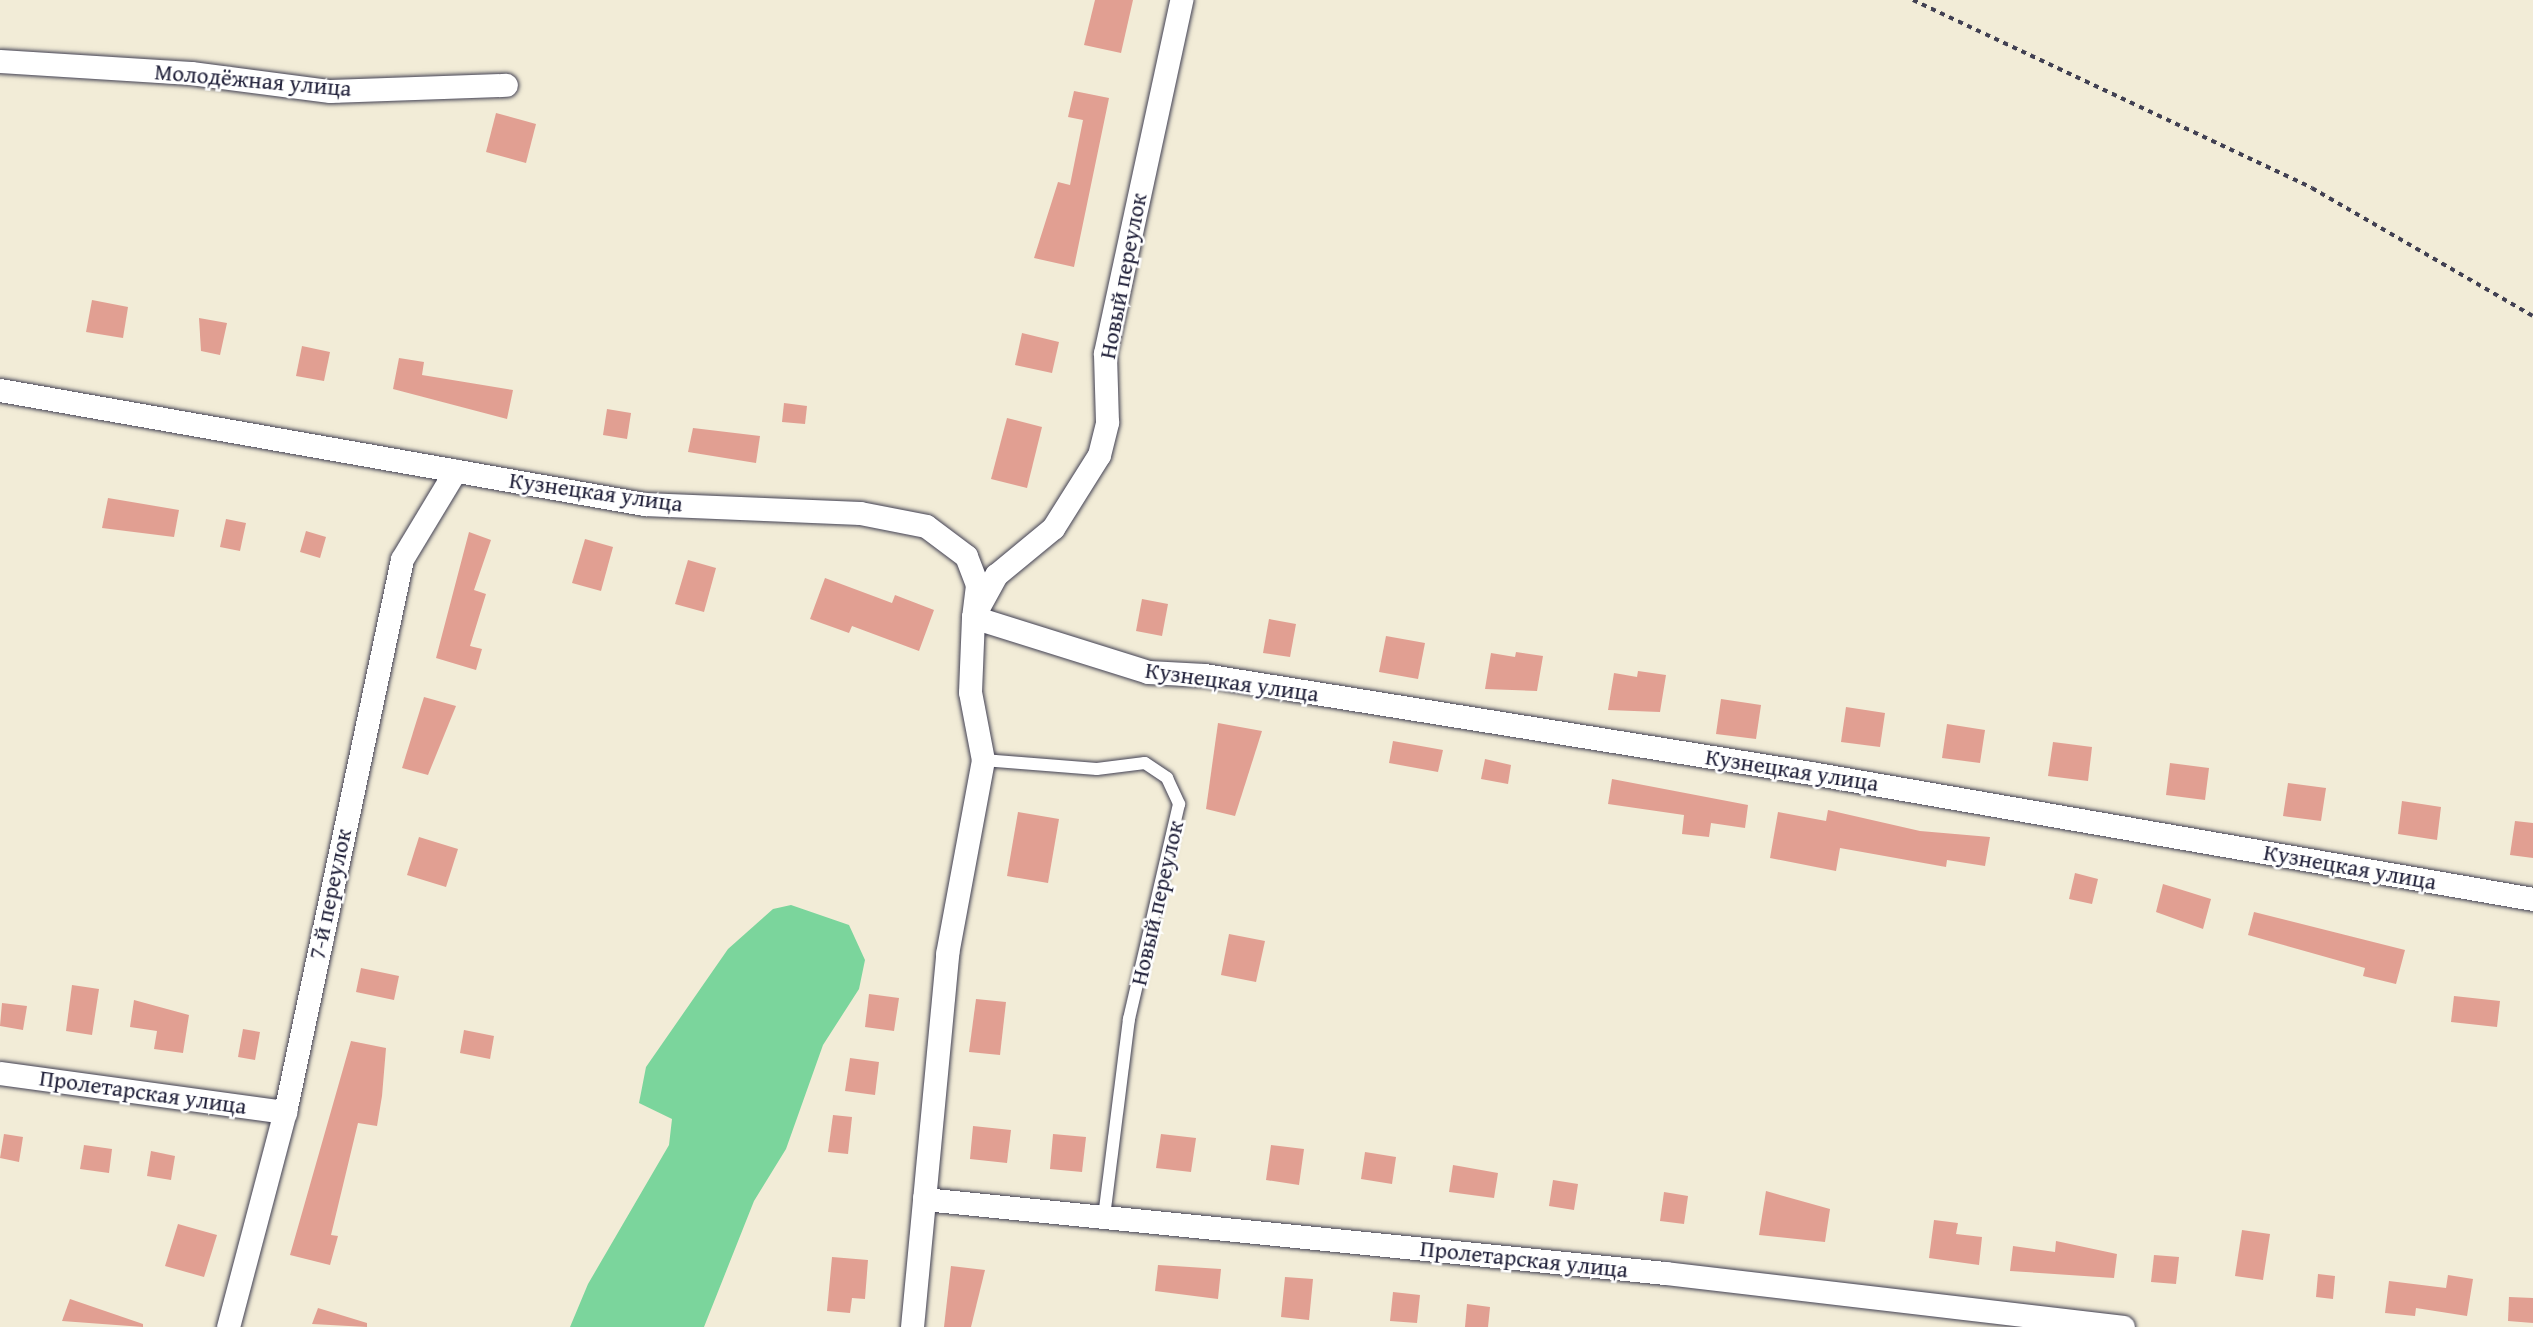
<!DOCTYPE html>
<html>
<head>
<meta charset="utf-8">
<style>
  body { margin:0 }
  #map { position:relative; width:2533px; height:1327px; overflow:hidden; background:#f2ecd7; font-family:"Gentium Book Plus",serif }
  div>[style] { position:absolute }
  .green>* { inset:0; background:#7bd59c }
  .building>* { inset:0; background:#e19f92 }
  .path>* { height:3.5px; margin-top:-1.75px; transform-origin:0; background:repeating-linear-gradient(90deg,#414052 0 5px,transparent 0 10px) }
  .roads { filter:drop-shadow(0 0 2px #414052) drop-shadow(0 0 2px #414052) }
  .service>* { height:12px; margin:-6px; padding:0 6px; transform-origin:6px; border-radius:6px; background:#fff }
  .minor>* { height:23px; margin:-11.5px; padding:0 11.5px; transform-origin:11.5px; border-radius:11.5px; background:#fff }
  span { translate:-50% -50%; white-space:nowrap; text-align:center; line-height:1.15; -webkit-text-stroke:5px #fff; paint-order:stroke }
  .street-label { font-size:23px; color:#22223b }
</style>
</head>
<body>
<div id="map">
  <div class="green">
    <div style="clip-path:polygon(791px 905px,849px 925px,865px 960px,859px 989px,823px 1045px,786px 1149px,754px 1201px,704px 1327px,570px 1327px,588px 1284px,669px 1145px,672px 1119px,639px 1103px,646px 1067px,728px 949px,773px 909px)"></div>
  </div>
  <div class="building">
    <div style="clip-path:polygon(1095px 0,1133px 0,1121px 53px,1084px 45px)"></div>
    <div style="clip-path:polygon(1074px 91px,1109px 98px,1074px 267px,1034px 258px,1058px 182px,1070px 185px,1083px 120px,1068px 117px)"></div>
    <div style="clip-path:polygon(496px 113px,536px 124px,526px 163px,486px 152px)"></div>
    <div style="clip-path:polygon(92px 300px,128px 307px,123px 338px,86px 332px)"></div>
    <div style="clip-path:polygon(199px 318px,227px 323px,220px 355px,201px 351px)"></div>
    <div style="clip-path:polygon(1022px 333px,1059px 342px,1052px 373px,1015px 365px)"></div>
    <div style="clip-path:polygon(302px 346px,330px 352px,324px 381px,296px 376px)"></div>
    <div style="clip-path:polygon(399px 358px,424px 362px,422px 375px,513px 390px,507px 419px,393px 389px)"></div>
    <div style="clip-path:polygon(784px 403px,807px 406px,805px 424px,782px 422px)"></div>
    <div style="clip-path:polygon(607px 409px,631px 413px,627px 439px,603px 435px)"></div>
    <div style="clip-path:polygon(1007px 418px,1042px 427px,1027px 488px,991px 479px)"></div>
    <div style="clip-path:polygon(693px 428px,760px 436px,756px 463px,688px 452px)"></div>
    <div style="clip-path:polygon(108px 498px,179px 510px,174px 537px,102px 528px)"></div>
    <div style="clip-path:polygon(226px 519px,246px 523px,240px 551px,220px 547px)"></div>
    <div style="clip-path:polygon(306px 531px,326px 537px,320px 558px,300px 552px)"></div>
    <div style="clip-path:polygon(469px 532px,491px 540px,474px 590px,486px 594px,470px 646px,482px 649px,476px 670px,436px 658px)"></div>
    <div style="clip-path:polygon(585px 539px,613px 547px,601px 591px,572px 583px)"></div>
    <div style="clip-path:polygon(688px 560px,716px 568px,704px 612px,675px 604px)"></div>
    <div style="clip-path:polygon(825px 578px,892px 603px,895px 595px,934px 610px,919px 651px,852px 626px,849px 633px,810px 619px)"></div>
    <div style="clip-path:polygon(1142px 599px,1168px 604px,1162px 636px,1136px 631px)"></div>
    <div style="clip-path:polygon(1269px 619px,1296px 624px,1290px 657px,1263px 653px)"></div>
    <div style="clip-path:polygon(1386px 636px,1425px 643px,1418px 679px,1379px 672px)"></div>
    <div style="clip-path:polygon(1516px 652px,1543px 656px,1537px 691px,1485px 689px,1491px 653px,1515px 657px)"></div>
    <div style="clip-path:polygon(1638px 671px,1666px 675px,1660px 712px,1608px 710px,1614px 673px,1637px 677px)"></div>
    <div style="clip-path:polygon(424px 697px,456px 706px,428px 775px,402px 768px)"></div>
    <div style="clip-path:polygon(1721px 699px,1761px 705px,1756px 739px,1716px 734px)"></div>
    <div style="clip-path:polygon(1846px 707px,1885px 713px,1880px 747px,1841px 742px)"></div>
    <div style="clip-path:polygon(1218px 723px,1262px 731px,1235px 816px,1206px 809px)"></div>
    <div style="clip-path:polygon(1947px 724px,1985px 730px,1980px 763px,1942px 758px)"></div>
    <div style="clip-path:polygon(1393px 741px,1443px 750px,1438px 772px,1389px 763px)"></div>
    <div style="clip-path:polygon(2053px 742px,2092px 747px,2088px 781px,2048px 776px)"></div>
    <div style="clip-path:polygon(1485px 759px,1511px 765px,1508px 784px,1481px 779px)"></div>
    <div style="clip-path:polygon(2170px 763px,2209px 768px,2205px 800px,2166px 795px)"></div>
    <div style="clip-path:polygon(1612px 779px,1748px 805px,1745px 828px,1711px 823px,1709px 837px,1682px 834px,1684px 815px,1608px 804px)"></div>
    <div style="clip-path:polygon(2288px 783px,2326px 788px,2321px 821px,2283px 816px)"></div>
    <div style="clip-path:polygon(2402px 801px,2441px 807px,2437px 840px,2398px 834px)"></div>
    <div style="clip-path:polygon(1828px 810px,1920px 831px,1990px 837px,1985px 866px,1947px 860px,1946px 867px,1840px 848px,1836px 871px,1770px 858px,1778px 812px,1826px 821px)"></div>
    <div style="clip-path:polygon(1018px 812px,1059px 819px,1048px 883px,1007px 876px)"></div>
    <div style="clip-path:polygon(2515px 821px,2533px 823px,2533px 858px,2510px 855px)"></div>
    <div style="clip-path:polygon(419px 837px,458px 849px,446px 887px,407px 875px)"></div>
    <div style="clip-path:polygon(2075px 873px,2098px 879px,2092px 904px,2069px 899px)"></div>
    <div style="clip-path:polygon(2163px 884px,2211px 899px,2203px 929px,2156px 912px)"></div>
    <div style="clip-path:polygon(2254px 912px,2405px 950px,2396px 984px,2363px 976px,2365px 968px,2248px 935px)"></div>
    <div style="clip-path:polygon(1229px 934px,1265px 941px,1256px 982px,1221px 975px)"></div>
    <div style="clip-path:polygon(361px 968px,399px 976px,394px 1000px,356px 992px)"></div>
    <div style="clip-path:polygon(72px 985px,99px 989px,92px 1035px,66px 1031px)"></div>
    <div style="clip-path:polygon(869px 994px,899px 998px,894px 1031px,865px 1027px)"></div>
    <div style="clip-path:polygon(2454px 996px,2500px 1001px,2497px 1027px,2451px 1022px)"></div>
    <div style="clip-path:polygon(976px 999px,1006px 1002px,1000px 1055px,969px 1052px)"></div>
    <div style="clip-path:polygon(134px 1000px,189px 1015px,183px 1053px,154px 1049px,157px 1031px,130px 1027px)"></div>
    <div style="clip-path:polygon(2px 1003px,27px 1006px,23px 1030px,0 1026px)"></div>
    <div style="clip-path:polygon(243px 1029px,260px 1032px,255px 1060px,238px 1057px)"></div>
    <div style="clip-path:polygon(464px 1030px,494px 1036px,490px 1059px,460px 1053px)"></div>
    <div style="clip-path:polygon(351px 1041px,386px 1048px,382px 1096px,377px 1126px,358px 1123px,331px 1235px,338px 1236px,330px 1265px,290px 1255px)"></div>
    <div style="clip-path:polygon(850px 1058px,879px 1062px,875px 1095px,845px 1091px)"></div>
    <div style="clip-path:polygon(833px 1115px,852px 1117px,848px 1154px,828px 1152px)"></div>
    <div style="clip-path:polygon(973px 1126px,1011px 1130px,1007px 1163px,970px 1159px)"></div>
    <div style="clip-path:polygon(4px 1134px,23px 1137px,19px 1162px,0 1158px)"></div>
    <div style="clip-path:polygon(1053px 1134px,1086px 1137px,1082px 1172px,1050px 1169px)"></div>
    <div style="clip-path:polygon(1161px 1134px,1196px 1138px,1191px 1172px,1156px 1168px)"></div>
    <div style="clip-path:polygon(84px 1145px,112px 1149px,109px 1173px,80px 1169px)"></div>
    <div style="clip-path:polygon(1271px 1145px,1304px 1149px,1299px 1185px,1266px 1180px)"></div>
    <div style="clip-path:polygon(151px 1151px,175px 1156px,171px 1180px,147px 1176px)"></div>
    <div style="clip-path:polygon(1365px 1152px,1396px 1157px,1392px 1184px,1361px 1179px)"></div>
    <div style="clip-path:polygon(1453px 1165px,1498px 1173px,1494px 1198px,1449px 1192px)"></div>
    <div style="clip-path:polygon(1553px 1180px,1578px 1184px,1574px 1210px,1549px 1206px)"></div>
    <div style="clip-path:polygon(1766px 1191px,1830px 1209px,1825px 1242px,1759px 1235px)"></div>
    <div style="clip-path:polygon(1664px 1192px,1688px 1196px,1684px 1224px,1660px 1221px)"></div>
    <div style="clip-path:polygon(1934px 1220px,1958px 1223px,1956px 1234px,1982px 1237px,1979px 1265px,1929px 1258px)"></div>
    <div style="clip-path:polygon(178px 1224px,217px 1235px,204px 1277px,165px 1266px)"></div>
    <div style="clip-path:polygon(2242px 1230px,2270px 1234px,2263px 1280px,2235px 1276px)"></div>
    <div style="clip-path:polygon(2056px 1241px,2117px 1254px,2114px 1278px,2010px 1271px,2013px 1246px,2055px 1252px)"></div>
    <div style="clip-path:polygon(2154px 1255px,2179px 1257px,2176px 1284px,2151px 1282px)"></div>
    <div style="clip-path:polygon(832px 1257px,868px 1260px,865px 1299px,852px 1298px,850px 1313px,827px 1311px)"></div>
    <div style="clip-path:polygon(1158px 1265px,1221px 1269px,1218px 1299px,1155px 1291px)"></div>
    <div style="clip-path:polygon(951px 1266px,985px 1270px,971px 1327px,944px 1327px)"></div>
    <div style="clip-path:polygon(2318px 1274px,2335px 1276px,2333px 1299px,2316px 1297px)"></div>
    <div style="clip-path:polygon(2448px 1275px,2473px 1279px,2467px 1316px,2416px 1308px,2415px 1316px,2385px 1313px,2389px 1281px,2446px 1288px)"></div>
    <div style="clip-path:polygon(1285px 1277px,1313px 1279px,1309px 1320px,1281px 1317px)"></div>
    <div style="clip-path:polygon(1393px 1292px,1420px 1295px,1417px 1323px,1390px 1321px)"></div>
    <div style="clip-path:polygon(2509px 1297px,2533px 1298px,2533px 1323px,2508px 1321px)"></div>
    <div style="clip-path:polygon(70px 1299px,143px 1324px,143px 1327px,62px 1321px)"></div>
    <div style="clip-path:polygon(1467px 1304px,1490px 1307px,1488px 1327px,1465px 1327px)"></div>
    <div style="clip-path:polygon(318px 1308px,367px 1323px,367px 1327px,312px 1324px)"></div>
  </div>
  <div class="path">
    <div style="left:1913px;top:0;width:441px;rotate:25.2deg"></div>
    <div style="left:2312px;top:188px;width:255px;rotate:30.1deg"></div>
  </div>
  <div class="roads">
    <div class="service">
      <div style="left:983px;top:760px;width:114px;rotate:4.5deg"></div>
      <div style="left:1097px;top:769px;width:48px;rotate:-7.1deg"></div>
      <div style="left:1145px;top:763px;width:27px;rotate:34deg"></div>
      <div style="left:1167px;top:778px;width:29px;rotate:65deg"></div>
      <div style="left:1179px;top:804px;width:221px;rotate:103.1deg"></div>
      <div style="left:1129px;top:1019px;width:201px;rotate:97.2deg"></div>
    </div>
    <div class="minor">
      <div style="left:0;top:61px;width:191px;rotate:3.6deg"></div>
      <div style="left:191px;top:73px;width:140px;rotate:7.4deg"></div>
      <div style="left:330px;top:91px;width:176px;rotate:-2deg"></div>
      <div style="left:0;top:390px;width:654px;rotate:10.04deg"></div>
      <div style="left:644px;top:504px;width:216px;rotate:2.4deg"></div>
      <div style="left:860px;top:513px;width:67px;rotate:11.1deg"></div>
      <div style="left:926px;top:526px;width:50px;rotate:36.9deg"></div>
      <div style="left:966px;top:556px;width:31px;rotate:69deg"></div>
      <div style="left:977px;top:585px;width:32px;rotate:97deg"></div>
      <div style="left:973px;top:617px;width:183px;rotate:17.4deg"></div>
      <div style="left:1148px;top:672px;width:56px;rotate:3.1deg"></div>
      <div style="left:1204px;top:675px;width:615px;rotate:9.17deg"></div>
      <div style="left:1811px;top:773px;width:733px;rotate:9.9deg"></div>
      <div style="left:0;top:1073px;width:288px;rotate:7.8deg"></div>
      <div style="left:924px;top:1199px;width:745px;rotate:5.7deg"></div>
      <div style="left:1665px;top:1273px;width:461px;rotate:6.7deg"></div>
      <div style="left:228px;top:1327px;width:222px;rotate:-75.2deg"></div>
      <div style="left:285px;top:1112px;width:565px;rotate:-78.05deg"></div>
      <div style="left:402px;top:559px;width:103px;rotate:-58.9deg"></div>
      <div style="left:912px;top:1327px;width:375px;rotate:-84.6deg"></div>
      <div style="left:947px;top:954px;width:197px;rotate:-79.5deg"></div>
      <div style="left:983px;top:760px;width:69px;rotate:-100.8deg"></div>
      <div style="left:970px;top:692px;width:75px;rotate:-87.7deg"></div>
      <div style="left:973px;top:617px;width:48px;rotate:-61.3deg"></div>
      <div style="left:996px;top:575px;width:74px;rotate:-39.5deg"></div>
      <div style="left:1053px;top:528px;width:86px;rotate:-57.8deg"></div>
      <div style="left:1099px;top:455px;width:34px;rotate:-76deg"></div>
      <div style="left:1107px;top:422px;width:69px;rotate:-91.7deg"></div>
      <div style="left:1105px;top:353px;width:361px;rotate:-77.8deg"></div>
    </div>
  </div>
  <div class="street-label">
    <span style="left:253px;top:80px;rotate:5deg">Молодёжная улица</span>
    <span style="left:1123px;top:276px;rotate:-79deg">Новый переулок</span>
    <span style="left:596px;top:492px;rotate:8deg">Кузнецкая улица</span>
    <span style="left:1232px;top:682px;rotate:8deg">Кузнецкая улица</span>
    <span style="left:1792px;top:770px;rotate:9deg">Кузнецкая улица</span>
    <span style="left:2350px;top:867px;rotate:10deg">Кузнецкая улица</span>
    <span style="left:330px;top:894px;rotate:-78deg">7-й переулок</span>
    <span style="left:1157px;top:903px;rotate:-77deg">Новый переулок</span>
    <span style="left:143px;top:1092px;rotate:8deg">Пролетарская улица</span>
    <span style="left:1524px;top:1259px;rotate:6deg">Пролетарская улица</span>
  </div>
</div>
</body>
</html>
